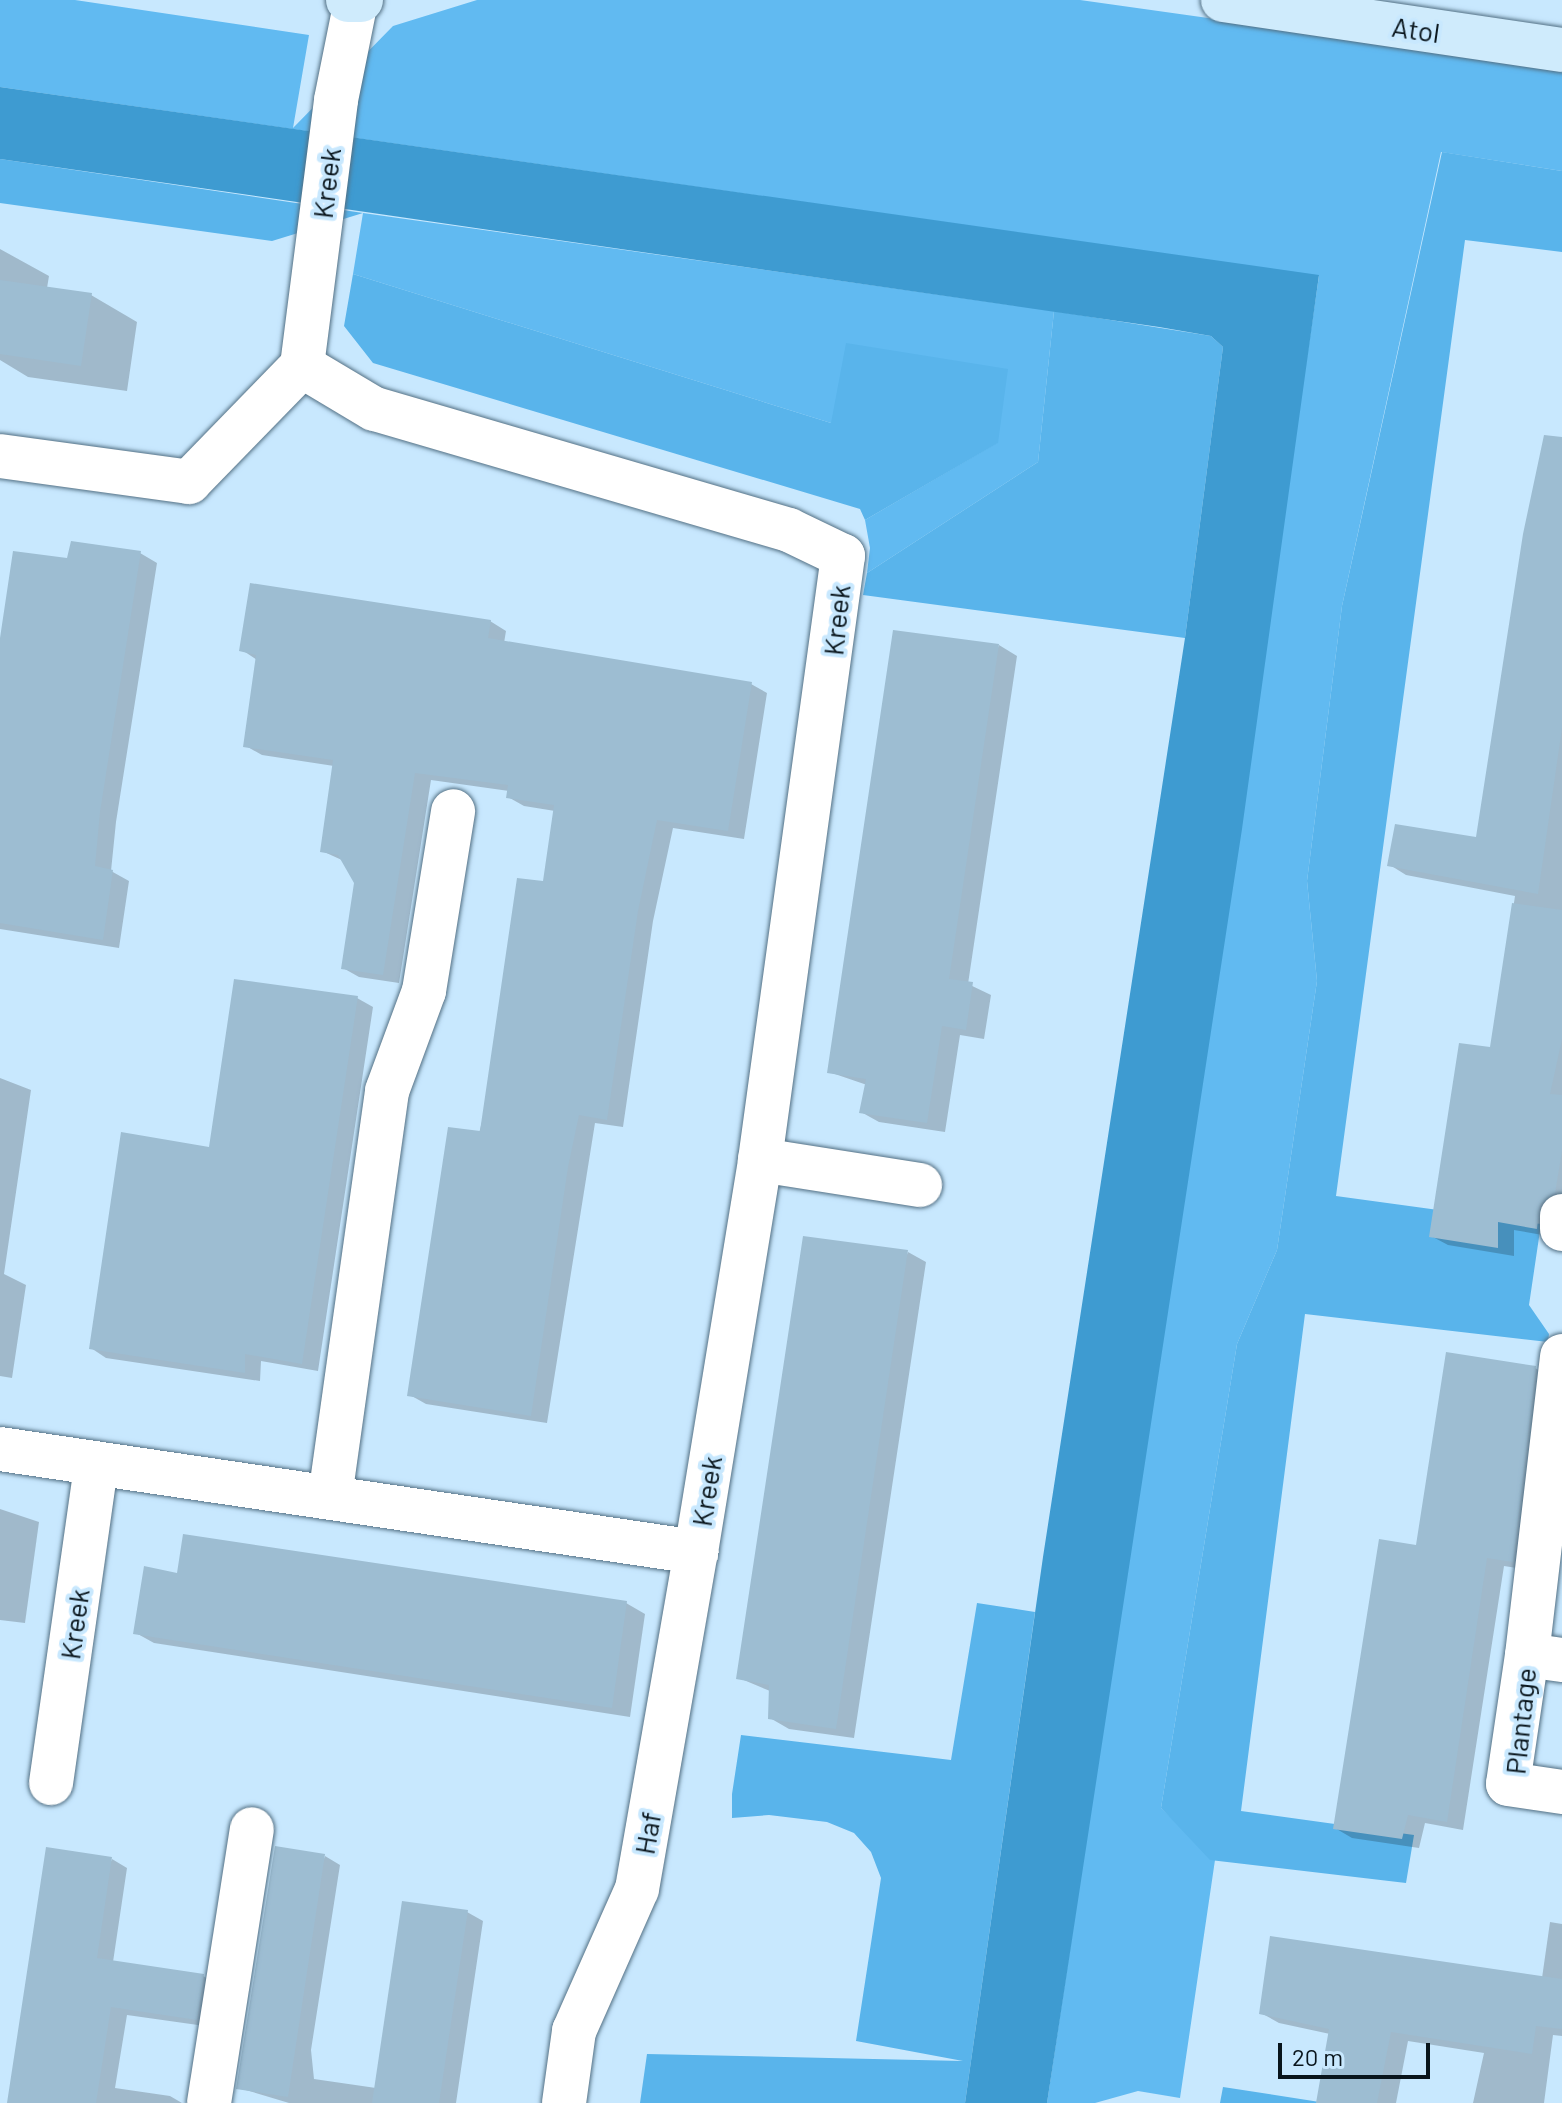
<!DOCTYPE html>
<html>
<head>
<meta charset="utf-8">
<style>
  body { margin:0 }
  #map { position:relative; width:1562px; height:2103px; overflow:hidden; background:#c8e8fe; font-family:Barlow,sans-serif }
  div>[style] { position:absolute }
  .green>* { inset:0; background:#61baf1 }
  .forest>* { inset:0; background:#59b4eb }
  .water>* { inset:0; background:#3e9bd1 }
  .shadow>* { inset:0; background:#0003 }
  .building>* { inset:0; background:#9dbdd2 }
  .roads { filter:drop-shadow(0 0 2px #537084) drop-shadow(0 0 2px #537084) }
  .street>* { height:44px; margin:-22px; padding:0 22px; transform-origin:22px; border-radius:22px; background:#fff }
  .secondary>* { height:44px; margin:-22px; padding:0 22px; transform-origin:22px; border-radius:22px; background:#cfebfc }
  span { translate:-50% -50%; white-space:nowrap; text-align:center; line-height:1.15; -webkit-text-stroke:8px #c8e8fe; paint-order:stroke }
  .street-label { font-size:28px; color:#09151c }
  .scale { position:absolute; left:1278px; top:2043px; width:152px; height:36px; box-sizing:border-box; border:4px solid #09151c; border-top:0; padding-left:10px; font-size:24px; line-height:28px; white-space:nowrap; color:#09151c; -webkit-text-stroke:6px #c8e8fe; paint-order:stroke }
</style>
</head>
<body>
<div id="map">
  <div class="green">
    <div style="clip-path:polygon(0 0,75px 0,309px 35px,293px 128px,393px 26px,477px 0,1080px 0,1562px 68px,1562px 171px,1441px 152px,1342px 606px,1307px 881px,1317px 981px,1277px 1250px,1237px 1344px,1161px 1808px,1215px 1860px,1180px 2098px,1138px 2091px,1095px 2103px,1047px 2103px,1319px 276px,0 87px)"></div>
    <div style="clip-path:polygon(363px 213px,1054px 311px,1038px 462px,867px 573px,870px 548px,865px 520px,997px 443px,831px 423px,353px 274px)"></div>
  </div>
  <div class="forest">
    <div style="clip-path:polygon(1442px 152px,1562px 171px,1562px 252px,1465px 240px,1336px 1196px,1541px 1224px,1529px 1305px,1549px 1334px,1548px 1342px,1305px 1314px,1241px 1811px,1414px 1835px,1406px 1883px,1210px 1860px,1161px 1808px,1237px 1344px,1277px 1250px,1317px 981px,1307px 881px,1342px 606px)"></div>
    <div style="clip-path:polygon(0 159px,363px 213px,272px 241px,0 203px)"></div>
    <div style="clip-path:polygon(353px 274px,831px 423px,846px 343px,1008px 369px,998px 443px,865px 520px,860px 509px,373px 363px,344px 326px)"></div>
    <div style="clip-path:polygon(1054px 311px,1211px 336px,1223px 347px,1185px 638px,863px 595px,867px 573px,1038px 462px)"></div>
    <div style="clip-path:polygon(977px 1603px,1035px 1612px,965px 2103px,640px 2103px,647px 2054px,963px 2061px,856px 2041px,881px 1878px,871px 1852px,854px 1833px,827px 1822px,769px 1815px,732px 1818px,732px 1794px,741px 1735px,951px 1760px)"></div>
    <div style="clip-path:polygon(1223px 2087px,1326px 2103px,1220px 2103px)"></div>
  </div>
  <div class="water">
    <div style="clip-path:polygon(0 87px,1319px 275px,1242px 829px,1047px 2103px,965px 2103px,1043px 1557px,1185px 638px,1223px 347px,1211px 336px,1159px 327px,0 159px)"></div>
  </div>
  <div class="shadow">
    <div style="clip-path:polygon(0 249px,49px 276px,47px 288px,91px 295px,137px 322px,127px 391px,28px 377px,0 360px)"></div>
    <div style="clip-path:polygon(1562px 442px,1562px 1209px,1554px 1237px,1514px 1230px,1514px 1256px,1448px 1245px,1431px 1236px,1492px 1049px,1515px 896px,1406px 875px,1390px 865px,1478px 839px)"></div>
    <div style="clip-path:polygon(140px 553px,157px 563px,116px 822px,111px 871px,129px 881px,119px 948px,0 929px,0 653px,69px 560px)"></div>
    <div style="clip-path:polygon(490px 621px,506px 631px,504px 643px,751px 684px,767px 693px,744px 839px,673px 828px,653px 921px,623px 1127px,595px 1123px,547px 1423px,426px 1404px,410px 1395px,545px 883px,555px 811px,524px 806px,508px 797px,509px 791px,431px 780px,399px 983px,359px 977px,343px 968px,356px 883px,344px 861px,322px 851px,334px 766px,262px 755px,246px 746px,257px 660px,242px 650px)"></div>
    <div style="clip-path:polygon(999px 645px,1017px 656px,968px 984px,991px 995px,984px 1039px,960px 1035px,945px 1132px,879px 1122px,861px 1112px,867px 1085px,829px 1072px)"></div>
    <div style="clip-path:polygon(357px 998px,373px 1007px,318px 1371px,261px 1361px,260px 1381px,106px 1358px,91px 1348px,210px 1150px)"></div>
    <div style="clip-path:polygon(0 1078px,31px 1090px,4px 1274px,26px 1285px,12px 1378px,0 1376px)"></div>
    <div style="clip-path:polygon(908px 1252px,926px 1262px,854px 1738px,789px 1729px,770px 1718px,770px 1691px,739px 1678px)"></div>
    <div style="clip-path:polygon(1535px 1368px,1552px 1378px,1530px 1570px,1504px 1566px,1463px 1830px,1425px 1823px,1419px 1848px,1352px 1838px,1335px 1828px)"></div>
    <div style="clip-path:polygon(0 1509px,39px 1522px,25px 1623px,0 1620px)"></div>
    <div style="clip-path:polygon(179px 1575px,626px 1603px,645px 1614px,630px 1717px,154px 1643px,136px 1633px)"></div>
    <div style="clip-path:polygon(325px 1856px,340px 1865px,311px 2050px,314px 2079px,376px 2088px,467px 1912px,483px 1921px,456px 2103px,289px 2103px,239px 2088px)"></div>
    <div style="clip-path:polygon(112px 1859px,127px 1868px,113px 1962px,203px 1976px,219px 1985px,212px 2027px,127px 2015px,115px 2088px,170px 2096px,182px 2103px,9px 2103px)"></div>
    <div style="clip-path:polygon(1550px 1922px,1562px 1924px,1562px 2036px,1553px 2035px,1544px 2103px,1473px 2103px,1484px 2053px,1408px 2041px,1396px 2103px,1318px 2103px,1330px 2034px,1279px 2023px,1261px 2013px,1542px 1978px)"></div>
  </div>
  <div class="building">
    <div style="clip-path:polygon(0 280px,92px 293px,81px 366px,0 354px)"></div>
    <div style="clip-path:polygon(1544px 435px,1562px 437px,1562px 728px,1538px 894px,1387px 866px,1395px 824px,1476px 837px,1523px 534px)"></div>
    <div style="clip-path:polygon(71px 541px,141px 551px,100px 812px,95px 866px,113px 870px,103px 940px,0 923px,0 638px,13px 551px,67px 558px)"></div>
    <div style="clip-path:polygon(250px 583px,491px 620px,488px 638px,752px 682px,728px 831px,657px 820px,638px 911px,607px 1120px,579px 1115px,568px 1167px,531px 1416px,407px 1396px,448px 1127px,480px 1131px,517px 878px,543px 881px,554px 805px,506px 798px,508px 785px,415px 773px,383px 975px,341px 969px,354px 883px,338px 855px,320px 852px,333px 760px,243px 747px,256px 655px,239px 651px)"></div>
    <div style="clip-path:polygon(893px 630px,999px 644px,949px 979px,973px 982px,966px 1030px,942px 1026px,927px 1123px,859px 1113px,866px 1079px,827px 1073px)"></div>
    <div style="clip-path:polygon(1512px 903px,1562px 910px,1562px 1039px,1550px 1094px,1562px 1095px,1562px 1151px,1555px 1193px,1540px 1204px,1537px 1229px,1498px 1222px,1498px 1248px,1429px 1237px,1459px 1043px,1490px 1047px)"></div>
    <div style="clip-path:polygon(234px 979px,358px 996px,302px 1364px,245px 1354px,245px 1373px,89px 1349px,121px 1132px,209px 1147px)"></div>
    <div style="clip-path:polygon(803px 1236px,908px 1250px,836px 1729px,768px 1719px,769px 1685px,736px 1679px)"></div>
    <div style="clip-path:polygon(1446px 1352px,1536px 1366px,1513px 1562px,1487px 1558px,1447px 1822px,1408px 1815px,1402px 1839px,1333px 1829px,1379px 1539px,1416px 1545px)"></div>
    <div style="clip-path:polygon(183px 1534px,627px 1601px,612px 1708px,133px 1634px,144px 1566px,177px 1573px)"></div>
    <div style="clip-path:polygon(275px 1846px,325px 1854px,288px 2097px,236px 2089px)"></div>
    <div style="clip-path:polygon(46px 1847px,112px 1857px,97px 1958px,204px 1974px,197px 2020px,111px 2007px,96px 2103px,7px 2103px)"></div>
    <div style="clip-path:polygon(402px 1901px,468px 1910px,439px 2103px,372px 2103px)"></div>
    <div style="clip-path:polygon(1270px 1936px,1562px 1979px,1562px 2029px,1536px 2026px,1532px 2054px,1391px 2032px,1377px 2103px,1316px 2103px,1329px 2029px,1259px 2014px)"></div>
  </div>
  <div class="roads">
    <div class="street">
      <div style="left:0;top:456px;width:191px;rotate:7.8deg"></div>
      <div style="left:189px;top:482px;width:162px;rotate:-45.8deg"></div>
      <div style="left:302px;top:366px;width:268px;rotate:-82.7deg"></div>
      <div style="left:336px;top:100px;width:101px;rotate:-78.6deg"></div>
      <div style="left:760px;top:1160px;width:162px;rotate:8.9deg"></div>
      <div style="left:1562px;top:1216px;width:13px;rotate:90deg"></div>
      <div style="left:0;top:1449px;width:704px;rotate:8.42deg"></div>
      <div style="left:696px;top:1552px;width:397px;rotate:-80.7deg"></div>
      <div style="left:760px;top:1160px;width:610px;rotate:-82.18deg"></div>
      <div style="left:843px;top:556px;width:60px;rotate:-154.3deg"></div>
      <div style="left:789px;top:530px;width:432px;rotate:-163.7deg"></div>
      <div style="left:374px;top:409px;width:84px;rotate:-149.2deg"></div>
      <div style="left:330px;top:1497px;width:410px;rotate:-82deg"></div>
      <div style="left:387px;top:1091px;width:107px;rotate:-69.7deg"></div>
      <div style="left:424px;top:991px;width:182px;rotate:-80.8deg"></div>
      <div style="left:1527px;top:1655px;width:301px;rotate:-83.3deg"></div>
      <div style="left:1562px;top:1660px;width:35px;rotate:-172deg"></div>
      <div style="left:1527px;top:1655px;width:130px;rotate:98.4deg"></div>
      <div style="left:1508px;top:1784px;width:55px;rotate:8.4deg"></div>
      <div style="left:51px;top:1783px;width:321px;rotate:-81.9deg"></div>
      <div style="left:209px;top:2103px;width:277px;rotate:-81.1deg"></div>
      <div style="left:564px;top:2103px;width:73px;rotate:-82.1deg"></div>
      <div style="left:574px;top:2031px;width:155px;rotate:-66.1deg"></div>
      <div style="left:637px;top:1889px;width:342px;rotate:-80.1deg"></div>
    </div>
    <div class="secondary">
      <div style="left:348px;top:0;width:13px"></div>
      <div style="left:1223px;top:0;width:343px;rotate:8.4deg"></div>
    </div>
  </div>
  <div class="street-label">
    <span style="left:1416px;top:29px;rotate:8deg">Atol</span>
    <span style="left:326px;top:183px;rotate:-83deg">Kreek</span>
    <span style="left:836px;top:620px;rotate:-84deg">Kreek</span>
    <span style="left:706px;top:1491px;rotate:-81deg">Kreek</span>
    <span style="left:74px;top:1624px;rotate:-82deg">Kreek</span>
    <span style="left:1520px;top:1721px;rotate:-84deg">Plantage</span>
    <span style="left:647px;top:1833px;rotate:-80deg">Haf</span>
  </div>
  <div class="scale">20 m</div>
</div>
</body>
</html>
